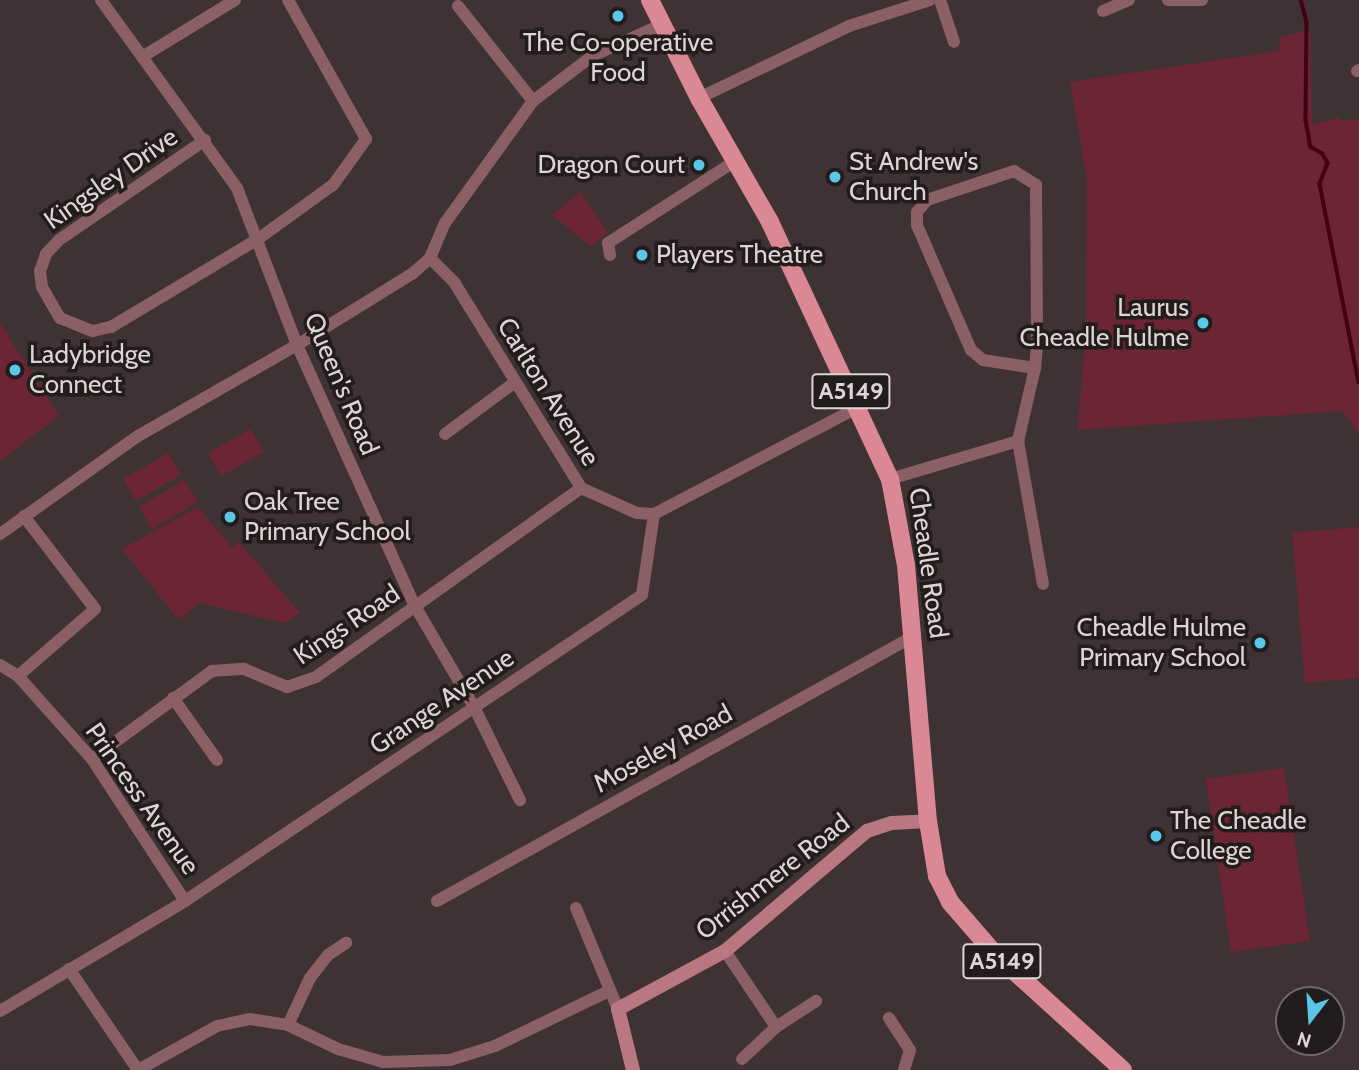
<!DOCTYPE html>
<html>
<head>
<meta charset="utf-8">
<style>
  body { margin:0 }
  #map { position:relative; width:1359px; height:1070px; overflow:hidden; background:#3f3234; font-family:Cabin,sans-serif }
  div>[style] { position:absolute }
  .green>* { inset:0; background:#6b2534 }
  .stream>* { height:3.5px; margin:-1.75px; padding:0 1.75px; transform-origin:1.75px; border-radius:1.75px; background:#420015 }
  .street>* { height:12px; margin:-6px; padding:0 6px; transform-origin:6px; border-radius:6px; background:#8a6066 }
  .secondary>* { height:14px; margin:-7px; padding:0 7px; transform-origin:7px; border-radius:7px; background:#b87781 }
  .primary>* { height:18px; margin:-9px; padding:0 9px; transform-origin:9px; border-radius:9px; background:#db8895 }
  .dots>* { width:19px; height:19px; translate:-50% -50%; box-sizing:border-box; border:4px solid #221c1c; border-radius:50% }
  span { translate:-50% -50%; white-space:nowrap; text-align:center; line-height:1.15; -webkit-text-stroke:7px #221c1c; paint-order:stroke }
  .shield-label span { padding:2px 5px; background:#221c1c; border:2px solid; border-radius:5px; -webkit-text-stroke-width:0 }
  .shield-label { font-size:24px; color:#ddd4d5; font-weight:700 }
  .poi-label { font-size:26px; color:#ddd4d5 }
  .left { translate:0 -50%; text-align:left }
  .right { translate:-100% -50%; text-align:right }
  .street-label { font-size:26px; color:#ddd4d5 }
  .north { position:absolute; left:1275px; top:986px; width:70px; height:70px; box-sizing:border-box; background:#221c1c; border:2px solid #6d6666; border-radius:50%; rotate:197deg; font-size:19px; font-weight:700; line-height:28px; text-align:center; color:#ddd4d5 }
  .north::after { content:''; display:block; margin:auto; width:24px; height:32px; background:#5bc7e7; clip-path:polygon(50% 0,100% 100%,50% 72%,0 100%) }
</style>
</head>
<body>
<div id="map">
  <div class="green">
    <div style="clip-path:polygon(1310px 30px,1312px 125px,1340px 117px,1340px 121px,1359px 119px,1359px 434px,1343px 411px,1077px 430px,1086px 339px,1087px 179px,1070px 82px,1279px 51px,1280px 37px)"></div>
    <div style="clip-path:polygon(581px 192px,608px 233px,590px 246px,552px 215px)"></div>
    <div style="clip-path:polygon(0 323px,59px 416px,0 461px)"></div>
    <div style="clip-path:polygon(251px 429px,264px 452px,221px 476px,208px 453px)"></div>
    <div style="clip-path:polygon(168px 453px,181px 475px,136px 501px,123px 479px)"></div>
    <div style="clip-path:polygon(184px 480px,198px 502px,152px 529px,139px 507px)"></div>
    <div style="clip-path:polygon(198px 507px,232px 548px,239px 542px,300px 613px,284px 623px,201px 603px,178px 619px,122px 549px)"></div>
    <div style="clip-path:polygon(1359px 527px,1359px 678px,1305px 683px,1292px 533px)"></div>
    <div style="clip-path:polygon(1284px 768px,1310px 941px,1231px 952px,1206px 779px)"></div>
  </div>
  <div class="stream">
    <div style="left:1301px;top:0;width:23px;rotate:75deg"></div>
    <div style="left:1307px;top:22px;width:98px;rotate:90.6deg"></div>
    <div style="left:1306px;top:120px;width:27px;rotate:80deg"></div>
    <div style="left:1311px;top:147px;width:13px;rotate:29deg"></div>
    <div style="left:1322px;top:153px;width:12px;rotate:59deg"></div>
    <div style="left:1328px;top:163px;width:22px;rotate:111deg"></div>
    <div style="left:1320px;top:184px;width:202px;rotate:78.9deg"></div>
  </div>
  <div class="street">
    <div style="left:101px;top:0;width:232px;rotate:54.1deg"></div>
    <div style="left:237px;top:188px;width:168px;rotate:69.1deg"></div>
    <div style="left:297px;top:345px;width:286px;rotate:65.7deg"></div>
    <div style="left:415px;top:606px;width:117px;rotate:59.7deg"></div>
    <div style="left:474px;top:707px;width:104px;rotate:63.7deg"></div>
    <div style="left:940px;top:0;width:44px;rotate:71.6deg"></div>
    <div style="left:1168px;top:0;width:34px"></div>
    <div style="left:458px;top:6px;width:121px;rotate:51.7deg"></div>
    <div style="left:1103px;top:11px;width:28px;rotate:-23deg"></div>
    <div style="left:142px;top:57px;width:109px;rotate:-31.5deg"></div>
    <div style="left:1357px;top:71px;width:2px;rotate:-27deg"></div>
    <div style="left:699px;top:98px;width:166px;rotate:-25.6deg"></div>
    <div style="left:849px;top:26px;width:85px;rotate:-17.8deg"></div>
    <div style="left:205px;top:140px;width:177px;rotate:145.6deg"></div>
    <div style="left:59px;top:240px;width:19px;rotate:133deg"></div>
    <div style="left:46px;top:254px;width:18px;rotate:109deg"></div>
    <div style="left:40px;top:271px;width:16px;rotate:83deg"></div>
    <div style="left:42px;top:287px;width:36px;rotate:60deg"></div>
    <div style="left:60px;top:318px;width:35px;rotate:22deg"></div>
    <div style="left:93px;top:331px;width:18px;rotate:-13deg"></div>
    <div style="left:111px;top:327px;width:171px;rotate:-30.9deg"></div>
    <div style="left:258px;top:239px;width:92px;rotate:-35.8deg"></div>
    <div style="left:333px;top:185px;width:57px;rotate:-54.3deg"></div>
    <div style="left:366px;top:139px;width:159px;rotate:-119.3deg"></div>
    <div style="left:610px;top:255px;width:12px;rotate:-99deg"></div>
    <div style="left:608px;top:243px;width:151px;rotate:-32.8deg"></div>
    <div style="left:430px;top:258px;width:34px;rotate:45deg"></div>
    <div style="left:454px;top:282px;width:242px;rotate:58.3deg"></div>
    <div style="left:581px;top:488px;width:61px;rotate:24.1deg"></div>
    <div style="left:637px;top:513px;width:17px;rotate:3deg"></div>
    <div style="left:1035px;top:368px;width:53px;rotate:-171.3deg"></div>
    <div style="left:983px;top:360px;width:16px;rotate:-140deg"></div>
    <div style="left:971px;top:350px;width:136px;rotate:-113.4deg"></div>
    <div style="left:917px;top:225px;width:13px;rotate:-90deg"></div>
    <div style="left:917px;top:212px;width:16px;rotate:-50deg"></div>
    <div style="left:927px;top:200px;width:92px;rotate:-18.4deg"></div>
    <div style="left:1014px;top:171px;width:26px;rotate:32deg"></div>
    <div style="left:1036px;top:185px;width:161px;rotate:89.6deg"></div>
    <div style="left:1037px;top:346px;width:22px;rotate:95deg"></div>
    <div style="left:1035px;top:368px;width:75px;rotate:103.1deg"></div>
    <div style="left:1018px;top:441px;width:145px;rotate:80.1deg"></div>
    <div style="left:445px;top:434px;width:86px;rotate:-36.5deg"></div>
    <div style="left:890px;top:479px;width:134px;rotate:-16.5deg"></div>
    <div style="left:0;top:534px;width:169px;rotate:-35.4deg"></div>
    <div style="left:138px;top:436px;width:183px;rotate:-29.8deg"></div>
    <div style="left:297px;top:345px;width:137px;rotate:-31.8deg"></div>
    <div style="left:413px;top:273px;width:23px;rotate:-41deg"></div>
    <div style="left:430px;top:258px;width:38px;rotate:-67deg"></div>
    <div style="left:445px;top:223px;width:150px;rotate:-54.2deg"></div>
    <div style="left:533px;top:101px;width:74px;rotate:-37.3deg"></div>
    <div style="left:592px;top:56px;width:76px;rotate:-24.2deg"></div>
    <div style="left:0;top:665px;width:21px;rotate:31deg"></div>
    <div style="left:18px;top:676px;width:111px;rotate:48.3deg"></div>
    <div style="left:92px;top:759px;width:170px;rotate:56.8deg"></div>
    <div style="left:18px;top:676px;width:102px;rotate:-41deg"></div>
    <div style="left:95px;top:609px;width:117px;rotate:-127.4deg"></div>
    <div style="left:173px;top:698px;width:76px;rotate:54.6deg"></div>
    <div style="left:92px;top:759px;width:149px;rotate:-36.3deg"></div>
    <div style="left:212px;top:671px;width:32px;rotate:-4deg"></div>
    <div style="left:244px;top:669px;width:47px;rotate:22.7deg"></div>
    <div style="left:287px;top:687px;width:31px;rotate:-19deg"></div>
    <div style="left:316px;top:677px;width:325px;rotate:-35.5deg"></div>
    <div style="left:437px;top:901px;width:543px;rotate:-29.06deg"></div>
    <div style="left:576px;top:908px;width:109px;rotate:67.4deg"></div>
    <div style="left:725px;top:951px;width:92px;rotate:56.1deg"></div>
    <div style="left:69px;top:969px;width:122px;rotate:55.7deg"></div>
    <div style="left:0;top:1011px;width:215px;rotate:-30.7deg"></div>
    <div style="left:185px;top:901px;width:550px;rotate:-33.81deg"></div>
    <div style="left:642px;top:595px;width:82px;rotate:-81.6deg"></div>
    <div style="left:654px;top:514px;width:231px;rotate:-27.6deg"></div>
    <div style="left:889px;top:1018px;width:38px;rotate:57deg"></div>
    <div style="left:910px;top:1050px;width:21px;rotate:107deg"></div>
    <div style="left:288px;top:1025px;width:52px;rotate:-64.9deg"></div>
    <div style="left:310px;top:978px;width:29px;rotate:-52deg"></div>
    <div style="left:328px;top:955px;width:22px;rotate:-34deg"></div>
    <div style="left:742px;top:1059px;width:47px;rotate:-43.3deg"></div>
    <div style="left:776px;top:1027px;width:48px;rotate:-33deg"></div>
    <div style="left:138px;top:1070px;width:90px;rotate:-29.1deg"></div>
    <div style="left:217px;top:1026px;width:34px;rotate:-12deg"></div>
    <div style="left:250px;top:1019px;width:38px;rotate:9deg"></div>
    <div style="left:288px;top:1025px;width:55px;rotate:25.6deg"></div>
    <div style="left:338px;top:1049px;width:47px;rotate:16.1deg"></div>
    <div style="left:383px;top:1062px;width:67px;rotate:-1.7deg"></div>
    <div style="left:450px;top:1060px;width:47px;rotate:-17.3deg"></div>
    <div style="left:495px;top:1046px;width:127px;rotate:-25.8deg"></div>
  </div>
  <div class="secondary">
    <div style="left:633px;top:1070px;width:63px;rotate:-103.8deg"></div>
    <div style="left:618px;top:1009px;width:122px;rotate:-28.5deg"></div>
    <div style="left:725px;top:951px;width:186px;rotate:-40.2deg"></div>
    <div style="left:867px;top:831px;width:26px;rotate:-18deg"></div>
    <div style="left:892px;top:823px;width:36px;rotate:-3deg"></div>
  </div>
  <div class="primary">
    <div style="left:650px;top:0;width:110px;rotate:63.4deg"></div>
    <div style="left:699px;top:98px;width:143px;rotate:60.2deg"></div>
    <div style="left:770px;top:222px;width:284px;rotate:65deg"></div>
    <div style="left:890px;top:479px;width:87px;rotate:79.5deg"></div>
    <div style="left:906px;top:565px;width:257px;rotate:85.1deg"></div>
    <div style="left:928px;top:821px;width:56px;rotate:80.7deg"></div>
    <div style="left:937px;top:876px;width:29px;rotate:63deg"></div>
    <div style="left:950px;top:902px;width:67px;rotate:49.2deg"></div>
    <div style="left:994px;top:953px;width:174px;rotate:42.2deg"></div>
  </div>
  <div class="dots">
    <div style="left:618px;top:16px;background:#5bc7e7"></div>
    <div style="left:699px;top:165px;background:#5bc7e7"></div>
    <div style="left:835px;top:177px;background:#5bc7e7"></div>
    <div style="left:642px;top:255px;background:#5bc7e7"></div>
    <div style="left:1203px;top:323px;background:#5bc7e7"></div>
    <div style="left:15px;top:370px;background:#5bc7e7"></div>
    <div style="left:230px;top:517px;background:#5bc7e7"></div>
    <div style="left:1260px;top:643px;background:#5bc7e7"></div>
    <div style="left:1156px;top:836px;background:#5bc7e7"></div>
  </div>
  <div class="shield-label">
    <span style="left:851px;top:391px">A5149</span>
    <span style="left:1002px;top:961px">A5149</span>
  </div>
  <div class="poi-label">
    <span style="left:618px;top:58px">The Co-operative<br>Food</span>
    <span class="left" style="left:849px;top:177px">St Andrew's<br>Church</span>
    <span class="right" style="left:685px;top:165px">Dragon Court</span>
    <span class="left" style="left:656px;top:255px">Players Theatre</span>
    <span class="right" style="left:1189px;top:323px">Laurus<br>Cheadle Hulme</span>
    <span class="left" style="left:29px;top:370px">Ladybridge<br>Connect</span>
    <span class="left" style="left:244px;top:517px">Oak Tree<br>Primary School</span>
    <span class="right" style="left:1246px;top:643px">Cheadle Hulme<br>Primary School</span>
    <span class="left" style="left:1170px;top:836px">The Cheadle<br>College</span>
  </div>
  <div class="street-label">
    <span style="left:111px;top:179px;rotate:-35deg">Kingsley Drive</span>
    <span style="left:341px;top:384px;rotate:67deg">Queen's Road</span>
    <span style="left:548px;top:392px;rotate:58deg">Carlton Avenue</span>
    <span style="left:928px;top:563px;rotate:82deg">Cheadle Road</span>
    <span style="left:347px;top:625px;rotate:-34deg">Kings Road</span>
    <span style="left:442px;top:702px;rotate:-34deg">Grange Avenue</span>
    <span style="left:663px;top:749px;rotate:-29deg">Moseley Road</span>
    <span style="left:142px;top:799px;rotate:55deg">Princess Avenue</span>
    <span style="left:773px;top:877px;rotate:-38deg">Orrishmere Road</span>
  </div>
  <div class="north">N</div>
</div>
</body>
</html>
